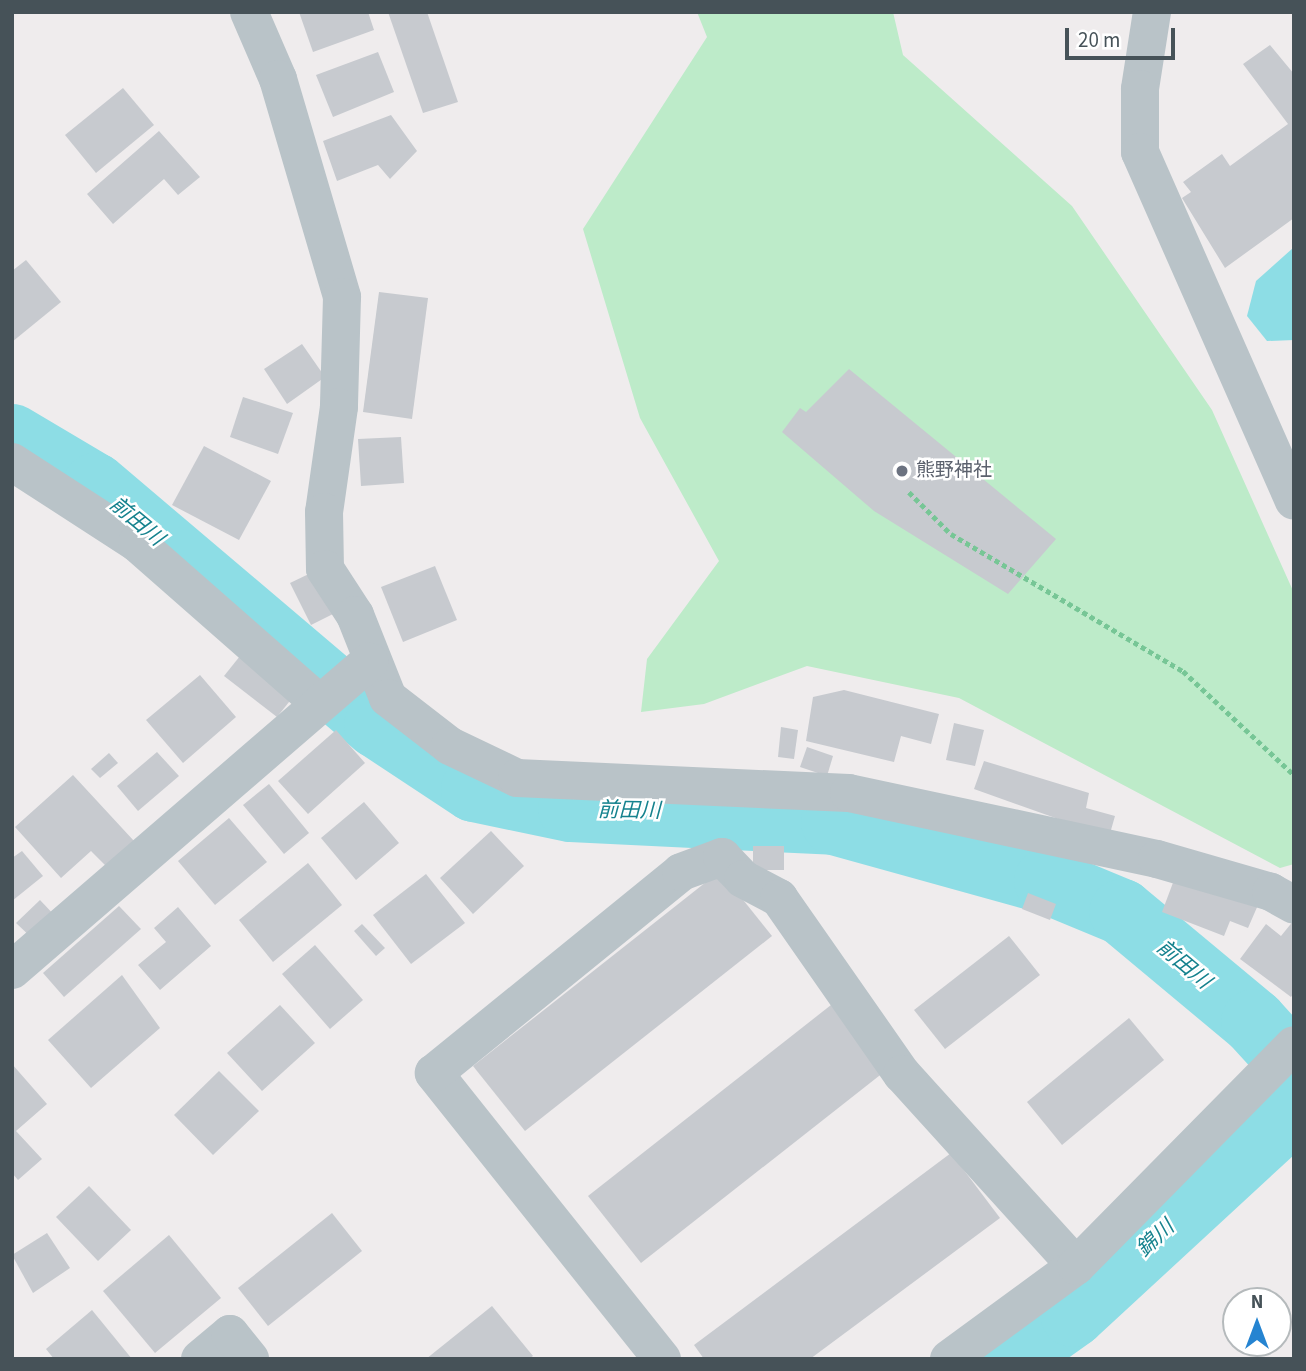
<!DOCTYPE html>
<html>
<head>
<meta charset="utf-8">
<style>
  body { margin:0 }
  #map { position:relative; width:1306px; height:1371px; overflow:hidden; background:#efeced; font-family:"Source Sans 3","Noto Sans JP",sans-serif }
  div>[style] { position:absolute }
  .green>* { inset:0; background:#bdebc9 }
  .water>* { inset:0; background:#8ddde5 }
  .river>* { height:66px; margin:-33px; padding:0 33px; transform-origin:33px; border-radius:33px; background:#8ddde5 }
  .building>* { inset:0; background:#c7cacf }
  .path>* { height:4.5px; margin-top:-2.25px; transform-origin:0; background:repeating-linear-gradient(90deg,#77c696 0 5px,transparent 0 8.5px) }
  .minor>* { height:38px; margin:-19px; padding:0 19px; transform-origin:19px; border-radius:19px; background:#b9c3c8 }
  .dots>* { width:19px; height:19px; translate:-50% -50%; box-sizing:border-box; border:4px solid #fff; border-radius:50% }
  span { translate:-50% -50%; white-space:nowrap; text-align:center; line-height:1.15; -webkit-text-stroke:5px #fff; paint-order:stroke }
  .worship-label { font-size:19px; color:#5b616d }
  .left { translate:0 -50%; text-align:left }
  .water-label { font-size:21px; color:#15828e; font-style:italic }
  .frame { position:absolute; inset:0; border:14px solid #465258; pointer-events:none }
  .north { position:absolute; left:1222px; top:1287px; width:70px; height:70px; box-sizing:border-box; background:#fff; border:2px solid #b5babc; border-radius:50%; rotate:0deg; font-size:19px; font-weight:700; line-height:28px; text-align:center; color:#465258 }
  .north::after { content:''; display:block; margin:auto; width:24px; height:32px; background:#2584d1; clip-path:polygon(50% 0,100% 100%,50% 72%,0 100%) }
  .scale { position:absolute; left:1065px; top:28px; width:110px; height:32px; box-sizing:border-box; border:4px solid #465258; border-top:0; padding-left:9px; font-size:21px; line-height:24px; white-space:nowrap; color:#465258; -webkit-text-stroke:5px #fff; paint-order:stroke }
</style>
</head>
<body>
<div id="map">
  <div class="green">
    <div style="clip-path:polygon(697px 12px,893px 12px,903px 55px,1072px 206px,1212px 410px,1294px 593px,1294px 864px,1280px 868px,959px 698px,807px 666px,704px 704px,641px 712px,647px 659px,719px 561px,640px 418px,583px 229px,707px 37px)"></div>
  </div>
  <div class="water">
    <div style="clip-path:polygon(1293px 248px,1294px 340px,1267px 341px,1247px 316px,1256px 281px)"></div>
  </div>
  <div class="river">
    <div style="left:12px;top:437px;width:96px;rotate:30.6deg"></div>
    <div style="left:95px;top:486px;width:370px;rotate:40.3deg"></div>
    <div style="left:377px;top:725px;width:116px;rotate:33.4deg"></div>
    <div style="left:474px;top:789px;width:99px;rotate:11.7deg"></div>
    <div style="left:571px;top:809px;width:263px;rotate:2.8deg"></div>
    <div style="left:834px;top:822px;width:221px;rotate:15.5deg"></div>
    <div style="left:1047px;top:881px;width:81px;rotate:22.5deg"></div>
    <div style="left:1122px;top:912px;width:172px;rotate:39.8deg"></div>
    <div style="left:1254px;top:1022px;width:59px;rotate:47.7deg"></div>
    <div style="left:1010px;top:1359px;width:77px;rotate:-35.5deg"></div>
    <div style="left:1073px;top:1314px;width:301px;rotate:-42.7deg"></div>
  </div>
  <div class="building">
    <div style="clip-path:polygon(299px 12px,368px 12px,374px 30px,313px 52px)"></div>
    <div style="clip-path:polygon(388px 12px,427px 12px,458px 102px,423px 113px)"></div>
    <div style="clip-path:polygon(1270px 45px,1294px 74px,1294px 218px,1225px 268px,1182px 198px,1191px 192px,1183px 182px,1222px 154px,1230px 166px,1288px 124px,1243px 64px)"></div>
    <div style="clip-path:polygon(378px 52px,394px 92px,333px 117px,316px 75px)"></div>
    <div style="clip-path:polygon(123px 88px,154px 125px,96px 173px,65px 135px)"></div>
    <div style="clip-path:polygon(391px 115px,417px 151px,390px 179px,378px 165px,337px 181px,323px 141px)"></div>
    <div style="clip-path:polygon(159px 131px,200px 177px,178px 195px,164px 179px,113px 224px,87px 194px)"></div>
    <div style="clip-path:polygon(26px 260px,61px 302px,12px 342px,12px 271px)"></div>
    <div style="clip-path:polygon(379px 292px,428px 298px,412px 419px,363px 412px)"></div>
    <div style="clip-path:polygon(302px 344px,325px 377px,287px 404px,264px 369px)"></div>
    <div style="clip-path:polygon(849px 369px,1056px 539px,1008px 594px,874px 511px,782px 432px,800px 408px,806px 412px)"></div>
    <div style="clip-path:polygon(243px 397px,293px 413px,278px 454px,230px 437px)"></div>
    <div style="clip-path:polygon(401px 437px,404px 483px,361px 486px,358px 439px)"></div>
    <div style="clip-path:polygon(204px 446px,271px 481px,239px 540px,172px 505px)"></div>
    <div style="clip-path:polygon(435px 566px,457px 620px,403px 642px,381px 587px)"></div>
    <div style="clip-path:polygon(315px 571px,337px 612px,311px 625px,290px 583px)"></div>
    <div style="clip-path:polygon(244px 651px,297px 692px,277px 717px,224px 676px)"></div>
    <div style="clip-path:polygon(200px 675px,236px 717px,183px 763px,146px 720px)"></div>
    <div style="clip-path:polygon(844px 690px,939px 714px,931px 744px,901px 736px,894px 762px,806px 741px,813px 697px)"></div>
    <div style="clip-path:polygon(954px 723px,984px 730px,975px 766px,946px 760px)"></div>
    <div style="clip-path:polygon(781px 727px,798px 730px,794px 759px,778px 757px)"></div>
    <div style="clip-path:polygon(336px 730px,365px 763px,308px 814px,278px 781px)"></div>
    <div style="clip-path:polygon(807px 747px,833px 756px,827px 776px,800px 767px)"></div>
    <div style="clip-path:polygon(157px 752px,179px 776px,138px 811px,117px 786px)"></div>
    <div style="clip-path:polygon(109px 753px,118px 763px,100px 778px,91px 769px)"></div>
    <div style="clip-path:polygon(984px 761px,1089px 793px,1086px 808px,1115px 816px,1109px 837px,974px 789px)"></div>
    <div style="clip-path:polygon(73px 775px,134px 841px,106px 866px,91px 851px,61px 878px,15px 827px)"></div>
    <div style="clip-path:polygon(269px 784px,309px 833px,284px 854px,243px 805px)"></div>
    <div style="clip-path:polygon(364px 802px,399px 843px,356px 880px,321px 838px)"></div>
    <div style="clip-path:polygon(229px 818px,267px 862px,215px 905px,178px 861px)"></div>
    <div style="clip-path:polygon(491px 831px,524px 866px,473px 914px,440px 878px)"></div>
    <div style="clip-path:polygon(753px 846px,784px 846px,784px 870px,753px 870px)"></div>
    <div style="clip-path:polygon(22px 851px,43px 876px,12px 901px,12px 858px)"></div>
    <div style="clip-path:polygon(308px 863px,342px 905px,273px 962px,239px 920px)"></div>
    <div style="clip-path:polygon(720px 871px,772px 936px,525px 1131px,473px 1066px)"></div>
    <div style="clip-path:polygon(426px 874px,465px 923px,411px 964px,373px 915px)"></div>
    <div style="clip-path:polygon(1174px 880px,1258px 905px,1248px 928px,1230px 921px,1224px 936px,1162px 912px)"></div>
    <div style="clip-path:polygon(1028px 893px,1056px 904px,1050px 920px,1022px 909px)"></div>
    <div style="clip-path:polygon(40px 900px,57px 918px,34px 940px,16px 923px)"></div>
    <div style="clip-path:polygon(119px 906px,141px 929px,64px 997px,43px 973px)"></div>
    <div style="clip-path:polygon(178px 907px,211px 946px,160px 990px,138px 965px,166px 942px,154px 928px)"></div>
    <div style="clip-path:polygon(1294px 920px,1294px 993px,1291px 997px,1240px 959px,1266px 924px,1281px 936px)"></div>
    <div style="clip-path:polygon(362px 924px,385px 948px,376px 956px,354px 931px)"></div>
    <div style="clip-path:polygon(1009px 936px,1040px 975px,945px 1049px,914px 1010px)"></div>
    <div style="clip-path:polygon(315px 945px,363px 1000px,330px 1029px,282px 974px)"></div>
    <div style="clip-path:polygon(122px 975px,160px 1028px,91px 1088px,48px 1040px)"></div>
    <div style="clip-path:polygon(280px 1005px,315px 1043px,262px 1091px,227px 1053px)"></div>
    <div style="clip-path:polygon(831px 1005px,884px 1072px,641px 1263px,588px 1196px)"></div>
    <div style="clip-path:polygon(1129px 1018px,1164px 1060px,1062px 1145px,1027px 1102px)"></div>
    <div style="clip-path:polygon(12px 1064px,47px 1104px,16px 1131px,42px 1159px,18px 1180px,12px 1173px)"></div>
    <div style="clip-path:polygon(219px 1071px,259px 1111px,213px 1155px,174px 1115px)"></div>
    <div style="clip-path:polygon(951px 1153px,1000px 1218px,810px 1359px,704px 1359px,694px 1345px)"></div>
    <div style="clip-path:polygon(89px 1186px,131px 1230px,98px 1261px,56px 1217px)"></div>
    <div style="clip-path:polygon(332px 1213px,362px 1251px,268px 1326px,238px 1288px)"></div>
    <div style="clip-path:polygon(47px 1233px,70px 1268px,33px 1293px,12px 1255px)"></div>
    <div style="clip-path:polygon(169px 1235px,221px 1298px,155px 1353px,103px 1291px)"></div>
    <div style="clip-path:polygon(492px 1306px,533px 1356px,529px 1359px,426px 1359px)"></div>
    <div style="clip-path:polygon(92px 1310px,132px 1359px,54px 1359px,46px 1349px)"></div>
  </div>
  <div class="path">
    <div style="left:909px;top:492px;width:59px;rotate:45deg"></div>
    <div style="left:951px;top:534px;width:269px;rotate:30.6deg"></div>
    <div style="left:1183px;top:671px;width:152px;rotate:43.1deg"></div>
  </div>
  <div class="minor">
    <div style="left:249px;top:12px;width:73px;rotate:66.6deg"></div>
    <div style="left:278px;top:79px;width:227px;rotate:73.6deg"></div>
    <div style="left:342px;top:297px;width:110px;rotate:91.6deg"></div>
    <div style="left:339px;top:407px;width:106px;rotate:98.1deg"></div>
    <div style="left:324px;top:512px;width:57px;rotate:89deg"></div>
    <div style="left:325px;top:569px;width:55px;rotate:56.9deg"></div>
    <div style="left:355px;top:615px;width:89px;rotate:68.3deg"></div>
    <div style="left:388px;top:698px;width:78px;rotate:37.7deg"></div>
    <div style="left:450px;top:746px;width:74px;rotate:25.5deg"></div>
    <div style="left:517px;top:778px;width:332px;rotate:2.6deg"></div>
    <div style="left:849px;top:793px;width:315px;rotate:12.1deg"></div>
    <div style="left:1157px;top:859px;width:119px;rotate:16.1deg"></div>
    <div style="left:1271px;top:892px;width:26px;rotate:29deg"></div>
    <div style="left:1152px;top:12px;width:78px;rotate:98.9deg"></div>
    <div style="left:1140px;top:89px;width:63px;rotate:90deg"></div>
    <div style="left:1140px;top:152px;width:381px;rotate:66.2deg"></div>
    <div style="left:12px;top:462px;width:149px;rotate:32.9deg"></div>
    <div style="left:137px;top:543px;width:241px;rotate:41.3deg"></div>
    <div style="left:12px;top:970px;width:472px;rotate:-40.8deg"></div>
    <div style="left:200px;top:1359px;width:39px;rotate:-40deg"></div>
    <div style="left:230px;top:1334px;width:32px;rotate:51deg"></div>
    <div style="left:662px;top:1359px;width:366px;rotate:-128.6deg"></div>
    <div style="left:434px;top:1073px;width:318px;rotate:-39.1deg"></div>
    <div style="left:681px;top:872px;width:44px;rotate:-20.1deg"></div>
    <div style="left:722px;top:857px;width:30px;rotate:46deg"></div>
    <div style="left:743px;top:879px;width:41px;rotate:27.8deg"></div>
    <div style="left:779px;top:898px;width:215px;rotate:55.1deg"></div>
    <div style="left:902px;top:1074px;width:259px;rotate:47.8deg"></div>
    <div style="left:949px;top:1359px;width:157px;rotate:-36.2deg"></div>
    <div style="left:1076px;top:1266px;width:310px;rotate:-45.4deg"></div>
  </div>
  <div class="dots">
    <div style="left:902px;top:471px;background:#6b7280"></div>
  </div>
  <div class="worship-label">
    <span class="left" style="left:916px;top:471px">熊野神社</span>
  </div>
  <div class="water-label">
    <span style="left:137px;top:521px;rotate:40deg">前田川</span>
    <span style="left:629px;top:810px;rotate:1deg">前田川</span>
    <span style="left:1184px;top:964px;rotate:40deg">前田川</span>
    <span style="left:1155px;top:1238px;rotate:-43deg">錦川</span>
  </div>
  <div class="frame"></div>
  <div class="north">N</div>
  <div class="scale">20 m</div>
</div>
</body>
</html>
